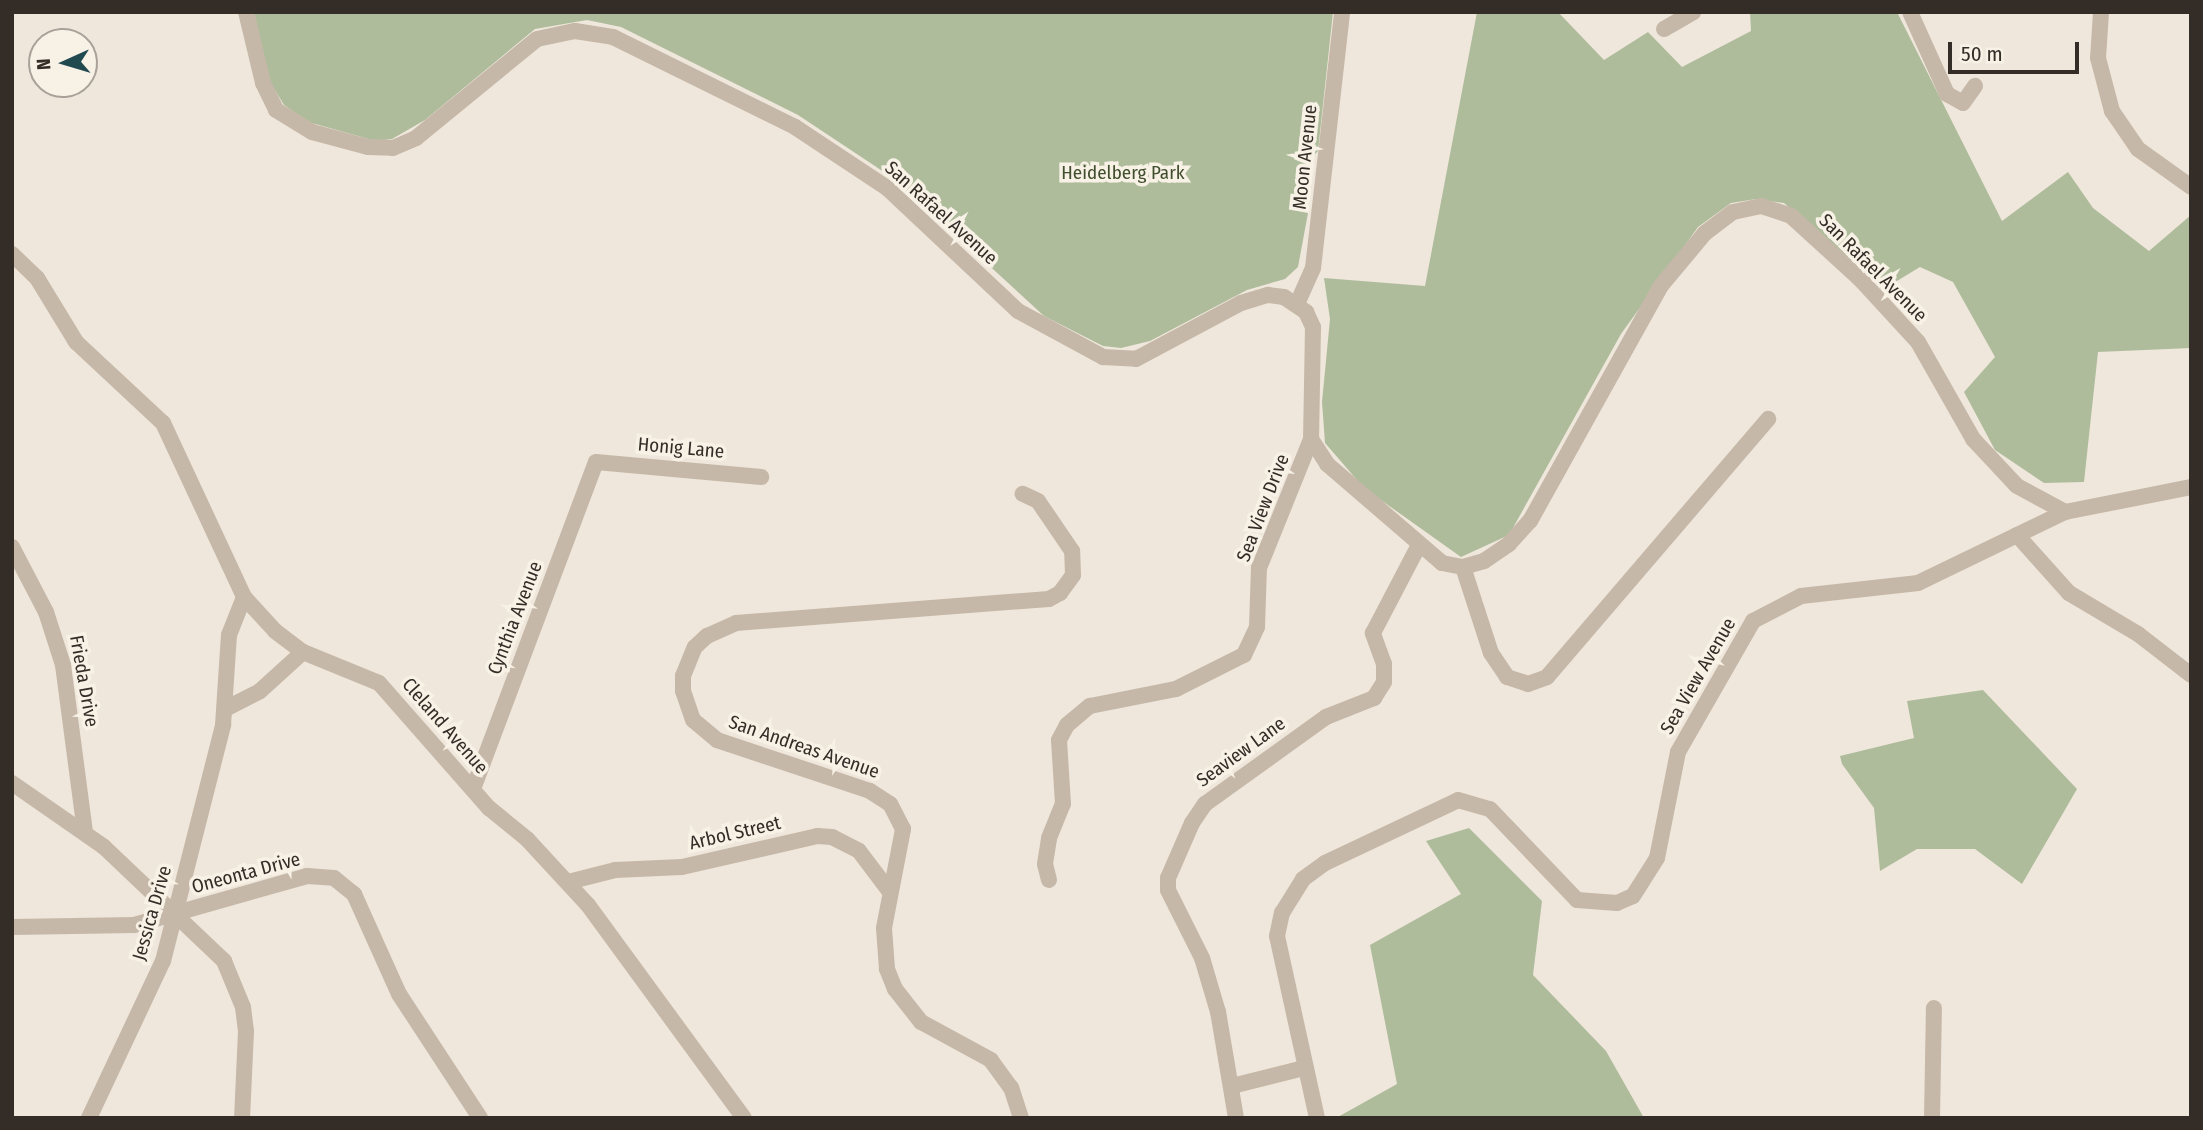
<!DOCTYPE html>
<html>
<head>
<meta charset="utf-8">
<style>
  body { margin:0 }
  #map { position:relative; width:2203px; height:1130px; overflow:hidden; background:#efe7db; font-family:"Fira Sans Condensed",sans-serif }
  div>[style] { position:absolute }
  .green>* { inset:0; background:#afbc9c }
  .street>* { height:16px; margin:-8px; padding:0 8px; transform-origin:8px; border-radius:8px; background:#c6b8a8 }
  span { translate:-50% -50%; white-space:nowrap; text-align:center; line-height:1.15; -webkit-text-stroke:7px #f7f1e6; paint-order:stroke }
  .street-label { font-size:19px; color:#332c27 }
  .park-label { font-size:19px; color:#404f2e }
  .frame { position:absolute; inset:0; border:14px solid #332c27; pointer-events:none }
  .north { position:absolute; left:28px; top:28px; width:70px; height:70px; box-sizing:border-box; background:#f7f1e6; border:2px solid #a9a29a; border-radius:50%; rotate:266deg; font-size:19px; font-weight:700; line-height:28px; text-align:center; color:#332c27 }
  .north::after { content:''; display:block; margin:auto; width:24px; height:32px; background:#214950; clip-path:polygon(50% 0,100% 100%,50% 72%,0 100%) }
  .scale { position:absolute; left:1948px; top:42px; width:131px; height:32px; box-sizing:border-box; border:4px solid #332c27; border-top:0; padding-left:9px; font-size:21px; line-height:24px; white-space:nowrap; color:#332c27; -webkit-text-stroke:5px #f7f1e6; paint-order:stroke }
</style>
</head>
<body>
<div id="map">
  <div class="green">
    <div style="clip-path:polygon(254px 12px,1333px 12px,1318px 151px,1309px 160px,1308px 213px,1298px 267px,1285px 279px,1247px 290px,1150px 341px,1121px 348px,1103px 346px,1044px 316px,896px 180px,798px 115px,621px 27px,587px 20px,535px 29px,425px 120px,392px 139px,376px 141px,308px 122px,284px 105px,267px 77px)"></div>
    <div style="clip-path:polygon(1477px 12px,1558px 12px,1604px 60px,1648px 32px,1682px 67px,1751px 31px,1750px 12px,1897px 12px,2002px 221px,2068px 172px,2093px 208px,2149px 251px,2191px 215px,2191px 348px,2098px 352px,2084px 482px,2044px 483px,1995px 450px,1964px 392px,1995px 357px,1953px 282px,1920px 267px,1882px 290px,1784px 203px,1756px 199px,1731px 203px,1698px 227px,1621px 334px,1509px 535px,1461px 557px,1364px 488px,1325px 443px,1322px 402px,1330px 319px,1324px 278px,1425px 286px)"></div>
    <div style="clip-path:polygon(1983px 690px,2077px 789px,2022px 884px,1975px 849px,1917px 849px,1880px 871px,1874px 808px,1842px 764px,1840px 756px,1914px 738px,1907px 701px)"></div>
    <div style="clip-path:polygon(1469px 828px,1542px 901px,1533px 975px,1606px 1051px,1644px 1118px,1336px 1118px,1397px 1084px,1370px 945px,1461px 894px,1426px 841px)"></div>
  </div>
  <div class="street">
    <div style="left:246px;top:12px;width:73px;rotate:76.5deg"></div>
    <div style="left:263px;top:83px;width:30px;rotate:64deg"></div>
    <div style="left:276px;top:110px;width:42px;rotate:31.4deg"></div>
    <div style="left:312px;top:132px;width:58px;rotate:15deg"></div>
    <div style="left:368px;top:147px;width:25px;rotate:2deg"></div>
    <div style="left:393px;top:148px;width:25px;rotate:-23deg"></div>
    <div style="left:416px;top:138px;width:156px;rotate:-39.3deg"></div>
    <div style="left:537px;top:39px;width:39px;rotate:-12deg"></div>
    <div style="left:575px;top:31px;width:38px;rotate:9deg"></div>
    <div style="left:613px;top:37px;width:203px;rotate:26.3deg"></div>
    <div style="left:795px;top:127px;width:110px;rotate:33.5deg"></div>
    <div style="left:887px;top:188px;width:180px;rotate:43.2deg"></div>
    <div style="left:1018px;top:311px;width:97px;rotate:28.4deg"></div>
    <div style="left:1103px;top:357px;width:33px;rotate:3deg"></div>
    <div style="left:1136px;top:359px;width:119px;rotate:-28.1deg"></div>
    <div style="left:1241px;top:303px;width:28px;rotate:-17deg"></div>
    <div style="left:1268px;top:295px;width:16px;rotate:7deg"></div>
    <div style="left:1284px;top:297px;width:27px;rotate:34deg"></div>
    <div style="left:1306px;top:312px;width:17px;rotate:65deg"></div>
    <div style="left:1313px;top:327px;width:112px;rotate:91deg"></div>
    <div style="left:1311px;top:439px;width:30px;rotate:57deg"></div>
    <div style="left:1327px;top:464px;width:152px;rotate:40.7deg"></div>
    <div style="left:1442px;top:563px;width:21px;rotate:11deg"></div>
    <div style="left:1463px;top:567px;width:22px;rotate:-16deg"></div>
    <div style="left:1484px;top:561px;width:30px;rotate:-34deg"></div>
    <div style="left:1509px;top:544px;width:31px;rotate:-48deg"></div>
    <div style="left:1530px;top:521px;width:268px;rotate:-60.9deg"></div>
    <div style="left:1660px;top:287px;width:70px;rotate:-50.2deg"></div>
    <div style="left:1705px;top:233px;width:35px;rotate:-37deg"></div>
    <div style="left:1733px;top:212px;width:29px;rotate:-12deg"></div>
    <div style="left:1761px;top:206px;width:32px;rotate:18deg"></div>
    <div style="left:1791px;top:216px;width:95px;rotate:42.4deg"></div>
    <div style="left:1861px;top:280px;width:84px;rotate:47.4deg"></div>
    <div style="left:1918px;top:342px;width:112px;rotate:60.4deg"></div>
    <div style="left:1973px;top:439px;width:64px;rotate:46.9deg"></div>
    <div style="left:2017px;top:486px;width:55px;rotate:28.4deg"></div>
    <div style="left:2065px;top:512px;width:128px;rotate:-11.2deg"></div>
    <div style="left:1910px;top:12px;width:90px;rotate:65.7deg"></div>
    <div style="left:1947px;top:94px;width:18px;rotate:29deg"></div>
    <div style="left:1963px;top:103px;width:21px;rotate:-55deg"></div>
    <div style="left:2101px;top:12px;width:46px;rotate:93.7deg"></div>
    <div style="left:2098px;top:58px;width:55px;rotate:75.2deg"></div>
    <div style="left:2112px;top:111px;width:46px;rotate:55.6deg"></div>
    <div style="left:2138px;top:149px;width:65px;rotate:35.6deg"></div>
    <div style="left:1664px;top:29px;width:34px;rotate:-30deg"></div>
    <div style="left:12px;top:254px;width:35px;rotate:44deg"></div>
    <div style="left:37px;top:278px;width:75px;rotate:58.6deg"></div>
    <div style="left:76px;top:342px;width:119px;rotate:43deg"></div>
    <div style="left:163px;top:423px;width:192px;rotate:65deg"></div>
    <div style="left:244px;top:597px;width:46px;rotate:47.6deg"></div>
    <div style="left:275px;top:631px;width:35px;rotate:37deg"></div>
    <div style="left:303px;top:652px;width:82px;rotate:22.2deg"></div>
    <div style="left:379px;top:683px;width:167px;rotate:48.7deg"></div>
    <div style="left:489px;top:808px;width:49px;rotate:39.2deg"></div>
    <div style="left:527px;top:839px;width:90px;rotate:47.3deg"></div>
    <div style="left:588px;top:905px;width:264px;rotate:53.8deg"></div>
    <div style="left:1297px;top:304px;width:39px;rotate:-66deg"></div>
    <div style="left:1313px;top:268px;width:258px;rotate:-83.5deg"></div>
    <div style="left:2017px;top:535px;width:78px;rotate:48.1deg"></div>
    <div style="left:2069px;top:593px;width:80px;rotate:30.7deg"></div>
    <div style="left:2138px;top:634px;width:67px;rotate:37.7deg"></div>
    <div style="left:12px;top:547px;width:73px;rotate:62.4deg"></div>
    <div style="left:46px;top:612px;width:56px;rotate:72.2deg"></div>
    <div style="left:63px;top:665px;width:167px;rotate:82.5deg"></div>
    <div style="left:1463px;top:567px;width:90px;rotate:72deg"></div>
    <div style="left:1491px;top:653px;width:29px;rotate:56deg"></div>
    <div style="left:1507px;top:677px;width:22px;rotate:18deg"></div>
    <div style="left:1528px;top:684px;width:20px;rotate:-20deg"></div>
    <div style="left:1547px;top:677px;width:340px;rotate:-49.4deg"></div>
    <div style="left:225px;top:709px;width:39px;rotate:-27deg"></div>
    <div style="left:260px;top:691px;width:58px;rotate:-42.2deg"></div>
    <div style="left:12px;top:783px;width:112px;rotate:34.8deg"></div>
    <div style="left:104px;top:847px;width:166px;rotate:43.5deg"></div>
    <div style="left:224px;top:961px;width:50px;rotate:67.6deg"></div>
    <div style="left:243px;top:1007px;width:24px;rotate:83deg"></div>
    <div style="left:246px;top:1031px;width:87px;rotate:92.6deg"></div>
    <div style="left:473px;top:789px;width:349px;rotate:-69.4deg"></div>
    <div style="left:596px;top:462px;width:166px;rotate:5.2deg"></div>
    <div style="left:1049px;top:880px;width:16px;rotate:-104deg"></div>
    <div style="left:1045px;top:864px;width:26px;rotate:-81deg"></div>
    <div style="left:1049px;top:838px;width:37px;rotate:-68deg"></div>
    <div style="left:1063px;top:804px;width:64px;rotate:-93.6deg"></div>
    <div style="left:1059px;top:740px;width:17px;rotate:-62deg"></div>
    <div style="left:1067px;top:725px;width:30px;rotate:-40deg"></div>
    <div style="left:1090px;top:706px;width:88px;rotate:-11.2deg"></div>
    <div style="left:1176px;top:689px;width:76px;rotate:-26.6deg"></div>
    <div style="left:1244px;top:655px;width:31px;rotate:-65deg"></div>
    <div style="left:1257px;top:627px;width:59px;rotate:-88.1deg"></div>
    <div style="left:1259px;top:568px;width:139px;rotate:-68deg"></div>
    <div style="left:568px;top:882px;width:49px;rotate:-14.3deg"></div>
    <div style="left:615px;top:870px;width:67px;rotate:-2.6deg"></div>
    <div style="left:682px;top:867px;width:139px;rotate:-12.9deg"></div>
    <div style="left:817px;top:836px;width:15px;rotate:4deg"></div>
    <div style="left:832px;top:837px;width:30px;rotate:27deg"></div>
    <div style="left:859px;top:851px;width:51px;rotate:52.9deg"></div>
    <div style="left:12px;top:927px;width:122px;rotate:-0.9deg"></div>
    <div style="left:134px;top:925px;width:180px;rotate:-15.8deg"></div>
    <div style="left:307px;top:876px;width:27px;rotate:4deg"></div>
    <div style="left:334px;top:878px;width:26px;rotate:39deg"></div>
    <div style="left:354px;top:894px;width:110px;rotate:65.8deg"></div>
    <div style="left:399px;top:994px;width:148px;rotate:56.8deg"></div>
    <div style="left:1232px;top:1086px;width:74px;rotate:-14deg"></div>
    <div style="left:89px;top:1118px;width:174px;rotate:-64.8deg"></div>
    <div style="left:163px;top:961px;width:244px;rotate:-75.7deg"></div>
    <div style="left:223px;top:725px;width:90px;rotate:-86.2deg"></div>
    <div style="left:229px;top:635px;width:41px;rotate:-68.5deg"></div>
    <div style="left:1021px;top:1118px;width:32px;rotate:-108deg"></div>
    <div style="left:1011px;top:1088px;width:34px;rotate:-126deg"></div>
    <div style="left:991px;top:1060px;width:80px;rotate:-151.5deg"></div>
    <div style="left:921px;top:1022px;width:42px;rotate:-128.2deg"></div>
    <div style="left:895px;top:989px;width:22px;rotate:-112deg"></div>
    <div style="left:887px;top:969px;width:41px;rotate:-94.2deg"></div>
    <div style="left:884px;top:928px;width:101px;rotate:-79.1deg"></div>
    <div style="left:903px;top:829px;width:28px;rotate:-117deg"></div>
    <div style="left:890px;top:804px;width:24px;rotate:-147deg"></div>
    <div style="left:870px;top:791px;width:161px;rotate:-161.6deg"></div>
    <div style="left:717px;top:740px;width:31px;rotate:-140deg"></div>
    <div style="left:693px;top:720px;width:31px;rotate:-109deg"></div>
    <div style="left:683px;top:691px;width:15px;rotate:-90deg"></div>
    <div style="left:683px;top:676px;width:31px;rotate:-68deg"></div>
    <div style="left:695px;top:647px;width:16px;rotate:-43deg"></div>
    <div style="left:707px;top:636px;width:32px;rotate:-24deg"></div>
    <div style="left:736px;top:623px;width:314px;rotate:-4.4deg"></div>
    <div style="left:1049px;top:599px;width:13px;rotate:-29deg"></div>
    <div style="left:1060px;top:593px;width:22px;rotate:-54deg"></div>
    <div style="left:1073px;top:575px;width:24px;rotate:-92deg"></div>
    <div style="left:1072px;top:551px;width:60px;rotate:-124.2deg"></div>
    <div style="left:1038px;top:501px;width:17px;rotate:-155deg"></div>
    <div style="left:1236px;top:1118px;width:108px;rotate:-99.6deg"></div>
    <div style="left:1218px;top:1012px;width:56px;rotate:-106.5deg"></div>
    <div style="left:1202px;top:958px;width:76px;rotate:-116.6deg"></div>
    <div style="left:1168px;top:890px;width:12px;rotate:-90deg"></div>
    <div style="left:1168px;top:878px;width:60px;rotate:-66.4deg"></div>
    <div style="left:1192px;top:823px;width:23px;rotate:-56deg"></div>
    <div style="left:1205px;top:804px;width:149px;rotate:-35.7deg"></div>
    <div style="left:1326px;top:717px;width:52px;rotate:-21.6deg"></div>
    <div style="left:1374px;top:698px;width:19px;rotate:-58deg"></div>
    <div style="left:1384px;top:682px;width:18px;rotate:-90deg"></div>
    <div style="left:1384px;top:664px;width:33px;rotate:-110deg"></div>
    <div style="left:1373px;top:633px;width:99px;rotate:-62.4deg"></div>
    <div style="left:1317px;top:1118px;width:186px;rotate:-102.4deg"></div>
    <div style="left:1277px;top:936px;width:24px;rotate:-78deg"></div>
    <div style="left:1282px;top:913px;width:40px;rotate:-58deg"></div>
    <div style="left:1303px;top:879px;width:27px;rotate:-36deg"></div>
    <div style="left:1325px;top:863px;width:147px;rotate:-25.3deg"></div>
    <div style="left:1458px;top:800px;width:33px;rotate:16deg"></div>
    <div style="left:1490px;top:809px;width:126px;rotate:46.3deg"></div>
    <div style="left:1577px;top:900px;width:40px;rotate:4.3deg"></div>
    <div style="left:1617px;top:903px;width:17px;rotate:-24deg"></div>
    <div style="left:1633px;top:896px;width:45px;rotate:-57.7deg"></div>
    <div style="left:1657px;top:858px;width:108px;rotate:-78.8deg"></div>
    <div style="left:1678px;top:752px;width:151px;rotate:-60.2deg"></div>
    <div style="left:1753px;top:621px;width:54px;rotate:-27.5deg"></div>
    <div style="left:1801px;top:596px;width:118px;rotate:-6.3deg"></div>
    <div style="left:1918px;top:583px;width:163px;rotate:-25.8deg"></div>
    <div style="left:1932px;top:1118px;width:110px;rotate:-89deg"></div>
  </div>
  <div class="street-label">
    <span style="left:1305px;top:157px;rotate:-84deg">Moon Avenue</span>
    <span style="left:941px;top:213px;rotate:42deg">San Rafael Avenue</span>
    <span style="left:1873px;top:268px;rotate:45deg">San Rafael Avenue</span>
    <span style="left:681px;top:448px;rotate:5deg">Honig Lane</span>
    <span style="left:1263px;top:508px;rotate:-69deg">Sea View Drive</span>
    <span style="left:515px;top:618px;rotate:-69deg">Cynthia Avenue</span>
    <span style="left:1698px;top:676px;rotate:-60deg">Sea View Avenue</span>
    <span style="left:84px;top:681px;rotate:80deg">Frieda Drive</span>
    <span style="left:445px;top:726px;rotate:49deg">Cleland Avenue</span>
    <span style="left:804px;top:747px;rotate:19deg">San Andreas Avenue</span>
    <span style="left:1241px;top:752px;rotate:-36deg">Seaview Lane</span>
    <span style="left:735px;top:833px;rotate:-13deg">Arbol Street</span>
    <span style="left:246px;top:873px;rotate:-15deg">Oneonta Drive</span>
    <span style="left:152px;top:913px;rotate:-74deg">Jessica Drive</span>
  </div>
  <div class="park-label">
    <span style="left:1123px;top:173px">Heidelberg Park</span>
  </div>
  <div class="frame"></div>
  <div class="north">N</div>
  <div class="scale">50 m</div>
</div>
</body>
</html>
